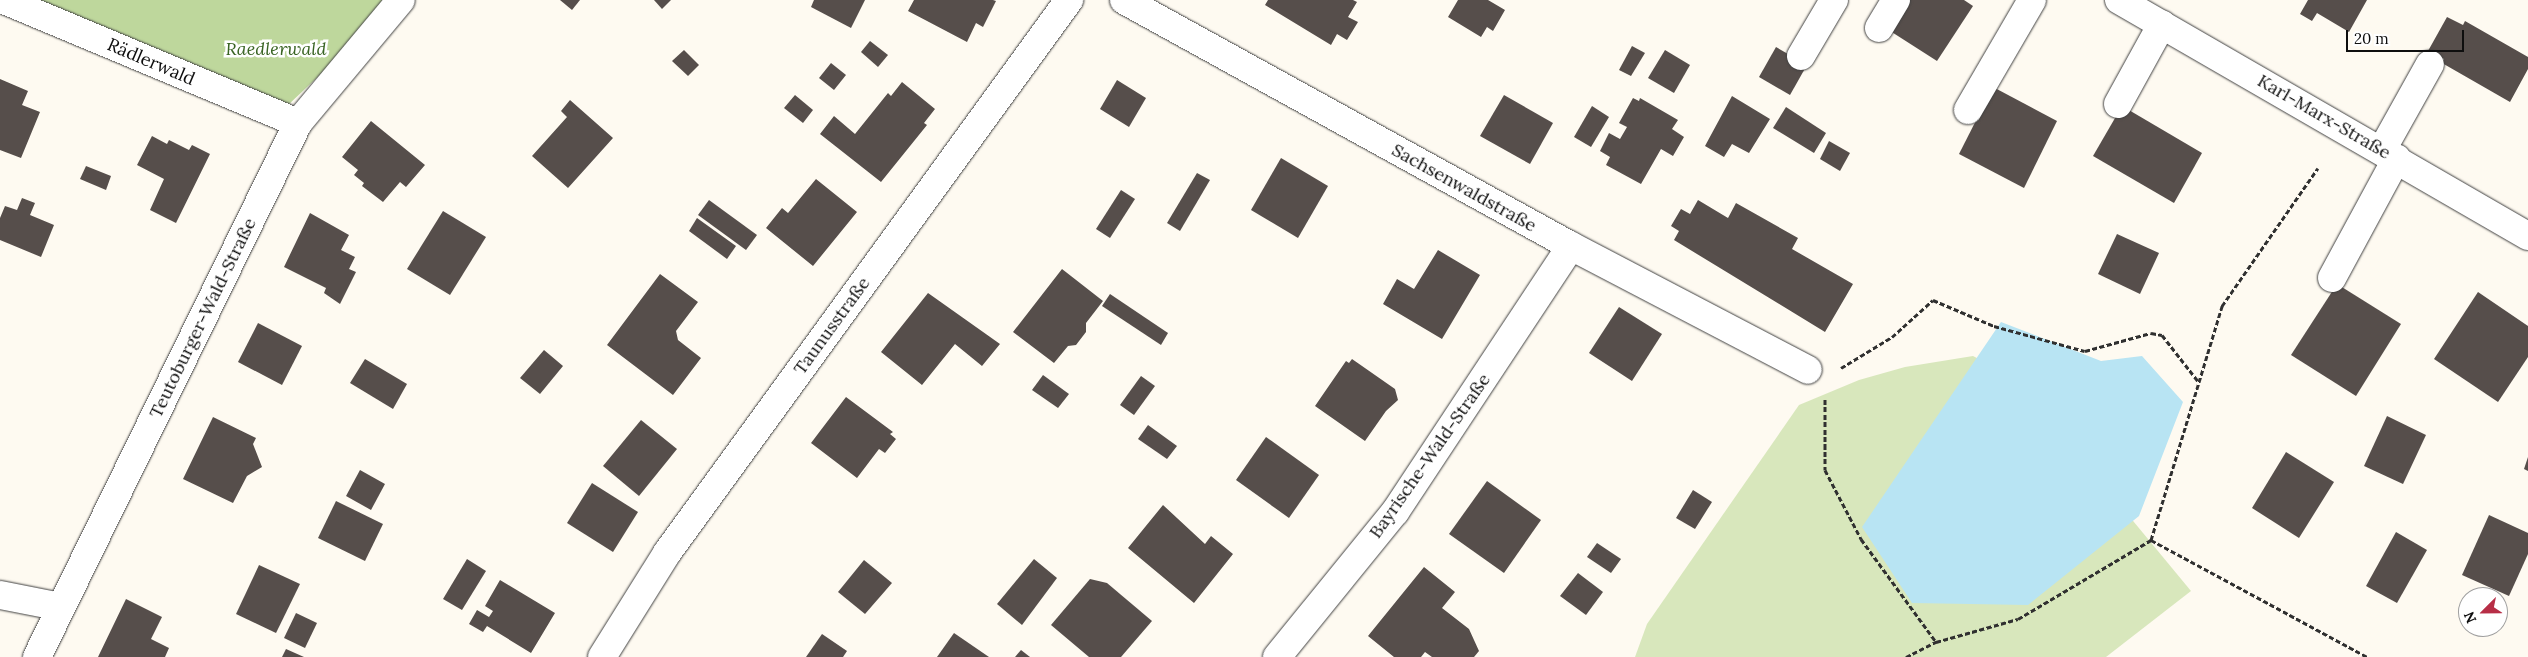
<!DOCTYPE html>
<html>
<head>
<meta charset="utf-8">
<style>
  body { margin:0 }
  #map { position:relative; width:2528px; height:657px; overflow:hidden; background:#fefaf1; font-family:Lora,serif }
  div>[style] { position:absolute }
  .green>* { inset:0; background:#d8e7bc }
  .forest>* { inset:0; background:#bed79c }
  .water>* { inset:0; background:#b8e4f3 }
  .building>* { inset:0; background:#564e4b }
  .path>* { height:3px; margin-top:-1.5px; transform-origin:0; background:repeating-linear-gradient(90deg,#303030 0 5px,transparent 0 7.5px) }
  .roads { filter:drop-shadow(0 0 1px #414141) drop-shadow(0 0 1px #414141) }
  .minor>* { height:28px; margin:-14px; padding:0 14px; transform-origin:14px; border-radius:14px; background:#fff }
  span { translate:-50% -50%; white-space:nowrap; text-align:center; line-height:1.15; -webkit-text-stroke:5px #fff; paint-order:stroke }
  .park-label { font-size:18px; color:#386322; font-style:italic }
  .street-label { font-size:18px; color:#0e0e0e }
  .north { position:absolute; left:2458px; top:587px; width:50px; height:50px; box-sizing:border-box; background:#fff; border:1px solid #9f9f9f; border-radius:50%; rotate:247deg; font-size:14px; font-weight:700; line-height:20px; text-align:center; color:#0e0e0e }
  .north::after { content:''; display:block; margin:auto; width:18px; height:22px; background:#b72e46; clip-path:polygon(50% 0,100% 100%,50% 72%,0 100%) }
  .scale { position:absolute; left:2346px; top:30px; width:118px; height:22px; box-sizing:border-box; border:2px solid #0e0e0e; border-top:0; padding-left:6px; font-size:15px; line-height:18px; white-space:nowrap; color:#0e0e0e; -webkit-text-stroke:4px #fff; paint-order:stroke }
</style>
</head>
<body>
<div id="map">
  <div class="green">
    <div style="clip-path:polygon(1973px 356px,2014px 377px,2191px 591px,2106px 657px,1635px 657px,1647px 624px,1799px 405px,1859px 380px,1905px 367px)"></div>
  </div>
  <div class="forest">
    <div style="clip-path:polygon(37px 0,399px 0,287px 106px)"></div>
  </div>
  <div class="water">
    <div style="clip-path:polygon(2001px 322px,2101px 361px,2142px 356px,2183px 402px,2139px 516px,2028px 605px,1912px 603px,1862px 527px)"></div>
  </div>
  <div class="building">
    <div style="clip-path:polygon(560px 0,580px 0,572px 10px)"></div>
    <div style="clip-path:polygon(654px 0,671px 0,662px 9px)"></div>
    <div style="clip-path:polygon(814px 0,865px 0,851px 28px,811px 7px)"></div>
    <div style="clip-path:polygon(914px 0,993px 0,996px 1px,983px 27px,976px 23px,967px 42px,908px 11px)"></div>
    <div style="clip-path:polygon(1268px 0,1353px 0,1357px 2px,1348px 17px,1358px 22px,1347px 40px,1337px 34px,1331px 45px,1265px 5px)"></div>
    <div style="clip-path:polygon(1458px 0,1488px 0,1505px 10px,1493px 31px,1487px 27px,1481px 37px,1448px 17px)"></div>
    <div style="clip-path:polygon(1906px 0,1964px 0,1973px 6px,1937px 61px,1887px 29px)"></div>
    <div style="clip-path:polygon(2308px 0,2367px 0,2349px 32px,2317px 13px,2312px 21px,2300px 14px)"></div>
    <div style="clip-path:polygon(2447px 17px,2463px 25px,2465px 21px,2528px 57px,2528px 69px,2510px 102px,2442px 63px,2444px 59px,2428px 51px)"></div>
    <div style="clip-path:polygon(870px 41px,888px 55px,878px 67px,861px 52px)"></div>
    <div style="clip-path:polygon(1632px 46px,1645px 53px,1631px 76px,1619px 70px)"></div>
    <div style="clip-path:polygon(1776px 47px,1807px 65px,1790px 95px,1759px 77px)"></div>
    <div style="clip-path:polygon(684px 50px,699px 65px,688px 76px,672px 61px)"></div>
    <div style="clip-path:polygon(1665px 50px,1690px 65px,1674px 93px,1648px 78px)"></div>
    <div style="clip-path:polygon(831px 63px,846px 75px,834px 90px,819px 78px)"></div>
    <div style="clip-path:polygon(0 79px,28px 91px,22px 105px,40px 112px,21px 158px,0 150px)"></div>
    <div style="clip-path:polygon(1117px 80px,1146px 98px,1129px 127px,1100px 109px)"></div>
    <div style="clip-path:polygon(902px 82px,935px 109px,924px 123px,927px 125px,881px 182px,820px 134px,834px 116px,855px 134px,888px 93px,891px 96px)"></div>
    <div style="clip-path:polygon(1993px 87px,2057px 121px,2024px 188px,1959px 154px)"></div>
    <div style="clip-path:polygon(795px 95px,813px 110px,803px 123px,784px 108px)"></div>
    <div style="clip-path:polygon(1504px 95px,1553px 123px,1530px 164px,1480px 136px)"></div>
    <div style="clip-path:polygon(1732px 96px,1770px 119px,1749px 153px,1732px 144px,1724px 157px,1705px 146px)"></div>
    <div style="clip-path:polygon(1633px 98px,1639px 101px,1640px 98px,1678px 120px,1672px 129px,1684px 137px,1673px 156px,1661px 149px,1641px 184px,1606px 165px,1610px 157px,1600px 151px,1609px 133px,1620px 139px,1627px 127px,1619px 123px)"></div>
    <div style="clip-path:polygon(570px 100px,613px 138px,568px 188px,532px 156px,567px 117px,561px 111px)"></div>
    <div style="clip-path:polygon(1592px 106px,1609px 117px,1591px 147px,1574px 137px)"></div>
    <div style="clip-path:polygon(2122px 106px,2202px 153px,2174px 203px,2093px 156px)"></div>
    <div style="clip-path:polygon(1786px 107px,1826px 133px,1814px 153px,1773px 128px)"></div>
    <div style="clip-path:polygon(371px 121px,425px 165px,406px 187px,400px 182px,383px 202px,362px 186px,364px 183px,354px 175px,358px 170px,342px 157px)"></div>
    <div style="clip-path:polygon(152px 136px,167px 144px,169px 140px,189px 150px,192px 145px,210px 154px,176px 223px,150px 210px,164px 179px,137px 165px)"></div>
    <div style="clip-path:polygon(1829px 141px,1850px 153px,1840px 171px,1820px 159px)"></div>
    <div style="clip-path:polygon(1281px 158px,1328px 186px,1298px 238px,1251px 210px)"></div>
    <div style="clip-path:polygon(86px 166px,111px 176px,106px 190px,80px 179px)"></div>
    <div style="clip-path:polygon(1197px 173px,1210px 180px,1180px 231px,1167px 223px)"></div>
    <div style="clip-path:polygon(816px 179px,857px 212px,813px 266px,766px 228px,782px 208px,788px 213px)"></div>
    <div style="clip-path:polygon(1121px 190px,1135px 199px,1110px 238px,1096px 229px)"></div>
    <div style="clip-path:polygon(22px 198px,35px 203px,30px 215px,54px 225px,41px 257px,0 240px,0 218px,5px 206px,17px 210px)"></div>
    <div style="clip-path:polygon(709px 200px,757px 235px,746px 250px,698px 215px)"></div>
    <div style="clip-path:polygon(1698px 200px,1728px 218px,1736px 203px,1798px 238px,1792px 249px,1853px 284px,1825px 332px,1674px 240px,1679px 231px,1671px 226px,1681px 209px,1690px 214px)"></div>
    <div style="clip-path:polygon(443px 211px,486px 237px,450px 295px,407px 269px)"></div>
    <div style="clip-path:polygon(310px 213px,349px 235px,341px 250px,355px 257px,349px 269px,356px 272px,340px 304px,324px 293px,326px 288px,284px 267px)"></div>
    <div style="clip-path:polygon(697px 218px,736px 246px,727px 259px,689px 231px)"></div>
    <div style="clip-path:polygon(2117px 234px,2159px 253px,2140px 294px,2098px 274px)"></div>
    <div style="clip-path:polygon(1438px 250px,1480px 275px,1442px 339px,1383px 304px,1397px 279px,1414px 289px)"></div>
    <div style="clip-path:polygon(1062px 269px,1103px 301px,1086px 323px,1086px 332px,1076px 345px,1068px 346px,1054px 363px,1013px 332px)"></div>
    <div style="clip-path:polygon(660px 274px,698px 302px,676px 331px,678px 340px,701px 358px,673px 395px,607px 345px)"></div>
    <div style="clip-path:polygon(2337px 284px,2401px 324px,2356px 396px,2291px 355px)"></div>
    <div style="clip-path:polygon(2478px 292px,2528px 326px,2528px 357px,2498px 402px,2434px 359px)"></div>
    <div style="clip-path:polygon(928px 293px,1000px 344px,982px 366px,955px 344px,922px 385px,881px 352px)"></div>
    <div style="clip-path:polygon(1110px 294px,1168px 333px,1161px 345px,1102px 306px)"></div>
    <div style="clip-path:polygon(1619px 307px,1662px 334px,1632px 381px,1589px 353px)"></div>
    <div style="clip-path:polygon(258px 323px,302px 346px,282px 385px,238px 362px)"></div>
    <div style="clip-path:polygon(544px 350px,563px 366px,540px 394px,520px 378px)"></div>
    <div style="clip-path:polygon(365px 359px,407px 384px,393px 409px,350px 383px)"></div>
    <div style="clip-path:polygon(1352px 359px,1395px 389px,1398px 400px,1386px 411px,1365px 441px,1315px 406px,1346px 361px,1349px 363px)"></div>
    <div style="clip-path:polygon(1043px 375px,1069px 394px,1058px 408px,1032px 390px)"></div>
    <div style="clip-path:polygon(1141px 376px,1155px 386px,1134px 415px,1120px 405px)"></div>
    <div style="clip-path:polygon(846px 397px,893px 432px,890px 434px,896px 439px,885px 453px,879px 449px,857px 478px,811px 443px)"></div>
    <div style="clip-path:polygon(2387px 416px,2426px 435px,2403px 484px,2364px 466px)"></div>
    <div style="clip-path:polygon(213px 417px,256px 438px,253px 444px,262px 467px,247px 476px,233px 503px,183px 479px)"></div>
    <div style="clip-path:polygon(641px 420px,677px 449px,639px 496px,603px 466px)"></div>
    <div style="clip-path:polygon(1148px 425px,1177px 446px,1167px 459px,1138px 439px)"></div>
    <div style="clip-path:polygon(1266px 437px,1319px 475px,1289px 518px,1236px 480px)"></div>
    <div style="clip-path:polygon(2286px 452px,2334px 482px,2299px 538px,2252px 508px)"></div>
    <div style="clip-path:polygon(2528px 457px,2528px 471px,2524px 469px)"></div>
    <div style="clip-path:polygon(360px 470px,385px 484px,371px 510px,346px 496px)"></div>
    <div style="clip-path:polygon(1487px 481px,1541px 520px,1504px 573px,1449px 534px)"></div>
    <div style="clip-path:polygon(592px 483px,638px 512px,613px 552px,567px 523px)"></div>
    <div style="clip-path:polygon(1693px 490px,1712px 502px,1695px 529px,1676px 518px)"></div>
    <div style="clip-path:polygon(336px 501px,383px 524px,365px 561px,318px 538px)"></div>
    <div style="clip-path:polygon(1163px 505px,1205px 544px,1211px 536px,1233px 554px,1194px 603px,1128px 548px)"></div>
    <div style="clip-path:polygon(2489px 515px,2528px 533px,2528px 554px,2509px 596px,2462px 575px)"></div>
    <div style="clip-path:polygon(2396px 532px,2427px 550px,2397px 603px,2366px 586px)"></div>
    <div style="clip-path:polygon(1597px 543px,1621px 559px,1611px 573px,1587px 557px)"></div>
    <div style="clip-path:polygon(467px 559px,486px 571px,462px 610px,443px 599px)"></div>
    <div style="clip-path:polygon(1034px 559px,1057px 578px,1022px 625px,997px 604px)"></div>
    <div style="clip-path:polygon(864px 560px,892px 583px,865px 614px,838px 592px)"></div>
    <div style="clip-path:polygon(259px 565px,300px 584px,276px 633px,236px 614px)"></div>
    <div style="clip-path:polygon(1424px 567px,1455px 592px,1442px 608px,1469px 629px,1479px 651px,1474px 657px,1432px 657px,1425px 652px,1421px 657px,1394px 657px,1368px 636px)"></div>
    <div style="clip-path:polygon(1578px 573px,1603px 592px,1586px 615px,1560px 596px)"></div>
    <div style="clip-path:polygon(1090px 579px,1107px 583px,1152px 621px,1121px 657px,1089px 657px,1051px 625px)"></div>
    <div style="clip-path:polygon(500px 580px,555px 613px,531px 653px,487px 626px,483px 632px,469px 624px,477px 610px,489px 617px,493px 611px,485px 606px)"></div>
    <div style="clip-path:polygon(126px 599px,162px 617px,151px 639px,169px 648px,165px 657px,98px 657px)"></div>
    <div style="clip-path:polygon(296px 613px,317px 623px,305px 648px,284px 638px)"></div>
    <div style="clip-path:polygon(954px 633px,989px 657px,937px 657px)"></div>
    <div style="clip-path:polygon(822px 634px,847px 651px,843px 657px,806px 657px)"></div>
    <div style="clip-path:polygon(286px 649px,304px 657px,282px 657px)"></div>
    <div style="clip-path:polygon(1021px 650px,1030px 657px,1015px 657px)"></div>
  </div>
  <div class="path">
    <div style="left:1841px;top:368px;width:60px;rotate:-31.3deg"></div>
    <div style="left:1892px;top:337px;width:55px;rotate:-42.1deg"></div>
    <div style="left:1933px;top:300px;width:66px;rotate:23.1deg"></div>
    <div style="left:1994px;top:326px;width:94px;rotate:15.4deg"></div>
    <div style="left:2085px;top:351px;width:68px;rotate:-15.3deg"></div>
    <div style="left:2151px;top:333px;width:11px;rotate:10deg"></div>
    <div style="left:2162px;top:335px;width:58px;rotate:52deg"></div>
    <div style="left:1825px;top:399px;width:71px;rotate:90deg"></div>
    <div style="left:1825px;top:470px;width:78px;rotate:62.4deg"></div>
    <div style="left:1861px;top:539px;width:127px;rotate:53.9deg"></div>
    <div style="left:2151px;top:540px;width:246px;rotate:28.4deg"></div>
    <div style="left:1906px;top:657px;width:34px;rotate:-27deg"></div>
    <div style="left:1936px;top:642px;width:85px;rotate:-15.7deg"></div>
    <div style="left:2018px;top:619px;width:155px;rotate:-30.7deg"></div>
    <div style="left:2151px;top:540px;width:245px;rotate:-73.1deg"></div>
    <div style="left:2222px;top:306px;width:168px;rotate:-55.2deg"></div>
  </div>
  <div class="roads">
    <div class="minor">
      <div style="left:4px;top:0;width:319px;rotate:22.7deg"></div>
      <div style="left:1124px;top:0;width:510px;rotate:28.83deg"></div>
      <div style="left:1571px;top:246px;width:267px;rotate:27.6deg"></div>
      <div style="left:2119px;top:0;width:472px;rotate:30deg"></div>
      <div style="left:1879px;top:28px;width:33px;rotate:-59deg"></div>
      <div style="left:1801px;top:56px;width:65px;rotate:-59.5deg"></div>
      <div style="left:2118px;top:104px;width:91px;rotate:-61.2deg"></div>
      <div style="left:1968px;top:110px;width:127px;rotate:-59.8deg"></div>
      <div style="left:2382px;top:150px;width:98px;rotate:-60.8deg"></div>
      <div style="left:2332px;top:278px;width:136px;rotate:-61.6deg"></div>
      <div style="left:0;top:595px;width:62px;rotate:11.1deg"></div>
      <div style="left:37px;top:657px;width:594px;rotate:-63.95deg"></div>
      <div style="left:298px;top:123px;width:160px;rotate:-50.1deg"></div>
      <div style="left:602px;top:657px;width:123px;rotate:-58deg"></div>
      <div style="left:667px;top:553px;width:684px;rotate:-53.98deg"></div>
      <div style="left:1277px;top:657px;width:187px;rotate:-50.9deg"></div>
      <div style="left:1395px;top:512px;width:319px;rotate:-56.5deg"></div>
    </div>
  </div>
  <div class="park-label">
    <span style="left:276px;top:49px">Raedlerwald</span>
  </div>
  <div class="street-label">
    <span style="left:151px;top:62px;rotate:23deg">Rädlerwald</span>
    <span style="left:2324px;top:117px;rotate:30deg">Karl-Marx-Straße</span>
    <span style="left:1464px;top:188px;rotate:29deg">Sachsenwaldstraße</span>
    <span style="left:203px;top:318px;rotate:-64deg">Teutoburger-Wald-Straße</span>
    <span style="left:832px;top:326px;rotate:-54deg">Taunusstraße</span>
    <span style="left:1430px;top:456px;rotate:-55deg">Bayrische-Wald-Straße</span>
  </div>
  <div class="north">N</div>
  <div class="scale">20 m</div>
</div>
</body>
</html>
